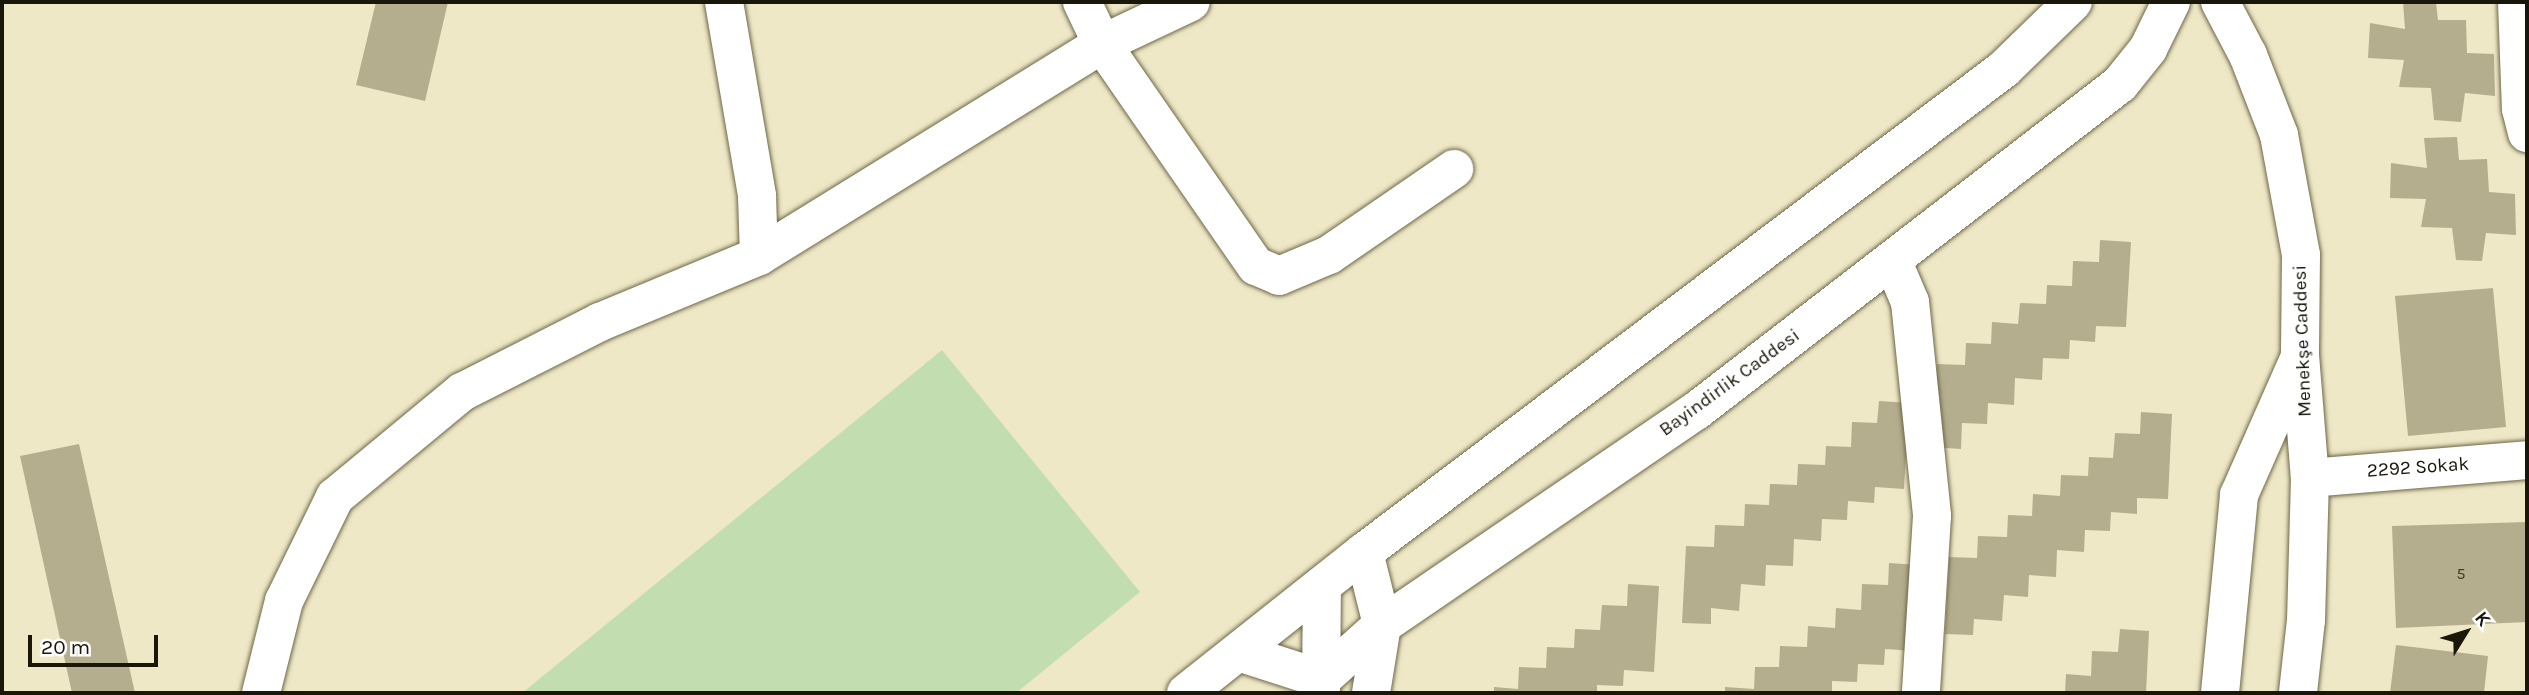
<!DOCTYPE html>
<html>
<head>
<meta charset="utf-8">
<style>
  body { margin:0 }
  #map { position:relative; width:2529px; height:695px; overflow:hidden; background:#eee8c6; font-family:Karla,sans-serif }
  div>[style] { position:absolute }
  .green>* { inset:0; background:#c2deb1 }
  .building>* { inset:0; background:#b4ae8e }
  .roads { filter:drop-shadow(0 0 2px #6d6749) drop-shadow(0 0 2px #6d6749) }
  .minor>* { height:38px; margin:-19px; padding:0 19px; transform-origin:19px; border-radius:19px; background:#fff }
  span { translate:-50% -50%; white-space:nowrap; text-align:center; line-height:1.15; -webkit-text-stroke:5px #fff; paint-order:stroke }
  .number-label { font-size:16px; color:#403c2b }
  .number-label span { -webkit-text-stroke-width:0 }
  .street-label { font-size:19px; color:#19160a }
  .frame { position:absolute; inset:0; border:4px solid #19160a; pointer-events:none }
  .north { position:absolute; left:2431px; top:597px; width:70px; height:70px; -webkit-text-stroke:5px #fff; paint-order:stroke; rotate:52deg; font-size:19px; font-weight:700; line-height:28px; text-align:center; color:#19160a }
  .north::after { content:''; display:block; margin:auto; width:24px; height:32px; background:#19160a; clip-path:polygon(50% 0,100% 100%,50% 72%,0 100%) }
  .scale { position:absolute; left:28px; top:635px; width:130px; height:32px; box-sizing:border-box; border:4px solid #19160a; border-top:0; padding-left:9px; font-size:21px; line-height:24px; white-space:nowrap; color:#19160a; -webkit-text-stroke:5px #fff; paint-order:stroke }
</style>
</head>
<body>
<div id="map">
  <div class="green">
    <div style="clip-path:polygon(942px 350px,1140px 592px,1016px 693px,522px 693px)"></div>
  </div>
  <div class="building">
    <div style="clip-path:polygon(376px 2px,448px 2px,425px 101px,356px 85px)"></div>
    <div style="clip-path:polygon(2403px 2px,2436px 2px,2438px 20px,2466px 20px,2467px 53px,2494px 54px,2495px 96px,2465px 93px,2461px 122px,2434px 120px,2431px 88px,2399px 87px,2404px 60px,2368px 58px,2370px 23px,2405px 29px)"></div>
    <div style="clip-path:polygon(2457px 137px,2459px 160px,2487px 159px,2489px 192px,2515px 194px,2516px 235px,2486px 233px,2482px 261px,2456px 260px,2452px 228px,2421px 227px,2426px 199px,2390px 198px,2391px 163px,2427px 168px,2424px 138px)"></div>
    <div style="clip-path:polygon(2100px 240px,2131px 242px,2126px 327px,2096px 326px,2095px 342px,2070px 340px,2069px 359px,2043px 358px,2042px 380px,2015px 378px,2014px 405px,1988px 403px,1987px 424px,1962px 423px,1961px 449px,1932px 447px,1937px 364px,1965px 365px,1966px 343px,1991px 344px,1992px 322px,2018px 324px,2020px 303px,2046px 304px,2047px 285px,2072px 286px,2073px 261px,2099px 262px)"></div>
    <div style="clip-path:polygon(2493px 288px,2506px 427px,2408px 436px,2395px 296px)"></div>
    <div style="clip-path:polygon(1879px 401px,1909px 403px,1904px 489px,1875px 487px,1874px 503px,1848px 501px,1847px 520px,1822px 519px,1821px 541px,1794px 539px,1793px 566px,1766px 565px,1765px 586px,1741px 584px,1739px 611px,1711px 608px,1711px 624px,1682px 623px,1686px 546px,1714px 547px,1715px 525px,1744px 526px,1745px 504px,1769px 505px,1770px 484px,1797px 485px,1798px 464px,1825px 465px,1826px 446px,1851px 447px,1852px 422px,1877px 423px)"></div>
    <div style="clip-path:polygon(2141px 412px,2172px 414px,2168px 499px,2137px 498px,2137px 514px,2111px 512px,2110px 531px,2085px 530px,2084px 552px,2057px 550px,2056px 577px,2029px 575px,2028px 597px,2004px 595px,2002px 621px,1974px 619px,1973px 635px,1945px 634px,1949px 557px,1977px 558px,1978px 536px,2007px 537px,2008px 515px,2032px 516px,2033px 494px,2060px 496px,2061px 475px,2088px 476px,2089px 457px,2113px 458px,2115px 433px,2140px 434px)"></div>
    <div style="clip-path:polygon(79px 444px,135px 693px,72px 693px,20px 456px)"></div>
    <div style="clip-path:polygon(2527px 522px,2527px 622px,2396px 628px,2392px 526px)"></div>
    <div style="clip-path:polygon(1889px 563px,1919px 565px,1915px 651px,1885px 649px,1884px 665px,1858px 664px,1857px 682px,1832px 681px,1832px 693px,1725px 693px,1725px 687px,1754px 689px,1755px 667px,1779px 667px,1780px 646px,1807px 647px,1808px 626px,1835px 628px,1836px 608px,1861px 610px,1862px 584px,1888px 585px)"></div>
    <div style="clip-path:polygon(1628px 584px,1659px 586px,1654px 672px,1624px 670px,1623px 686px,1597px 685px,1597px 693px,1494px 693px,1494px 687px,1518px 689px,1519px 667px,1546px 668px,1547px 647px,1574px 648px,1575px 629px,1600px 630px,1602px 605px,1627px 606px)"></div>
    <div style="clip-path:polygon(2120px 629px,2149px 631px,2146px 693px,2065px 693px,2066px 674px,2091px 676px,2092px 651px,2118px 652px)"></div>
    <div style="clip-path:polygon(2396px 645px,2488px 656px,2484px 693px,2390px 693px)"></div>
  </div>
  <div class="roads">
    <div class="minor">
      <div style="left:724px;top:2px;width:197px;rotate:80.3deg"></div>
      <div style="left:757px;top:196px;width:60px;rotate:88.1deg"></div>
      <div style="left:1082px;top:2px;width:47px;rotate:64.5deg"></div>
      <div style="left:1102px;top:44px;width:270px;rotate:55.3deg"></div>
      <div style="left:1256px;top:266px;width:25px;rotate:23deg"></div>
      <div style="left:1279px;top:276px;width:54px;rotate:-22.8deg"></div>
      <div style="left:1329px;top:255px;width:152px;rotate:-34.5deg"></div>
      <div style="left:2220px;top:2px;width:60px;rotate:62.2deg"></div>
      <div style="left:2248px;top:55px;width:86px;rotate:68.8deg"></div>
      <div style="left:2279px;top:135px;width:122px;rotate:79.6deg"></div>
      <div style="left:2301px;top:255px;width:100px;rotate:90.6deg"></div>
      <div style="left:2300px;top:355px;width:123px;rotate:85.4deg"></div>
      <div style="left:2310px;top:478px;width:142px;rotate:91.6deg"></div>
      <div style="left:2306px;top:620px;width:73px;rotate:96.3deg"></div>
      <div style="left:2517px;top:2px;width:107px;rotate:87.9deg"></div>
      <div style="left:2521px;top:109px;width:25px;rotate:76deg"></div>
      <div style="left:1893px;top:262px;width:43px;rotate:67deg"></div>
      <div style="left:1910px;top:302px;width:215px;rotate:84.1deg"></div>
      <div style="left:1932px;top:516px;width:177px;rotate:93.6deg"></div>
      <div style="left:2310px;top:478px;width:218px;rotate:-4.7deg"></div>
      <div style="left:1364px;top:552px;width:75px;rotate:76.1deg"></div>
      <div style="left:1382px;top:625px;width:69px;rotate:99.2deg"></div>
      <div style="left:1241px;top:653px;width:85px;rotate:17.8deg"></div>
      <div style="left:1322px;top:679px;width:81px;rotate:-42deg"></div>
      <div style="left:1382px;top:625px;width:380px;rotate:-34.3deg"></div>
      <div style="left:1696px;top:411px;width:535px;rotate:-37.64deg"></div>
      <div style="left:2120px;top:84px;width:45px;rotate:-51.3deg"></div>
      <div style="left:2148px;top:49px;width:52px;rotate:-63.9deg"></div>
      <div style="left:261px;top:693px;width:95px;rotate:-76deg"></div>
      <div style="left:284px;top:601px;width:116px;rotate:-63.9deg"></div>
      <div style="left:335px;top:497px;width:165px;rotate:-39.6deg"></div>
      <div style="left:462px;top:392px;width:155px;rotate:-26.9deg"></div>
      <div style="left:600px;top:322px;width:172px;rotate:-22.5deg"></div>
      <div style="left:759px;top:256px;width:403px;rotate:-31.7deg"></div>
      <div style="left:1102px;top:44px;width:98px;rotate:-25.3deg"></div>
      <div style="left:1186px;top:693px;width:227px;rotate:-38.4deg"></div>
      <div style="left:1364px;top:552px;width:802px;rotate:-37.04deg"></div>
      <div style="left:2004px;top:69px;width:96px;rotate:-44.2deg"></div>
      <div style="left:1321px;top:693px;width:106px;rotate:-89.5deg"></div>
      <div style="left:2220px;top:693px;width:199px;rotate:-84.5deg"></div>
      <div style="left:2239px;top:495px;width:149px;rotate:-66.2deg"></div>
    </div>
  </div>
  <div class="number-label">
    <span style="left:2461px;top:574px">5</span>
  </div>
  <div class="street-label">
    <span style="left:2303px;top:341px;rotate:-92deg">Menekşe Caddesi</span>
    <span style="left:1730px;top:383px;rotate:-36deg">Bayindirlik Caddesi</span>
    <span style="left:2418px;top:468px;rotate:-4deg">2292 Sokak</span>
  </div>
  <div class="frame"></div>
  <div class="north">K</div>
  <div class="scale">20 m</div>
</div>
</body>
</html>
